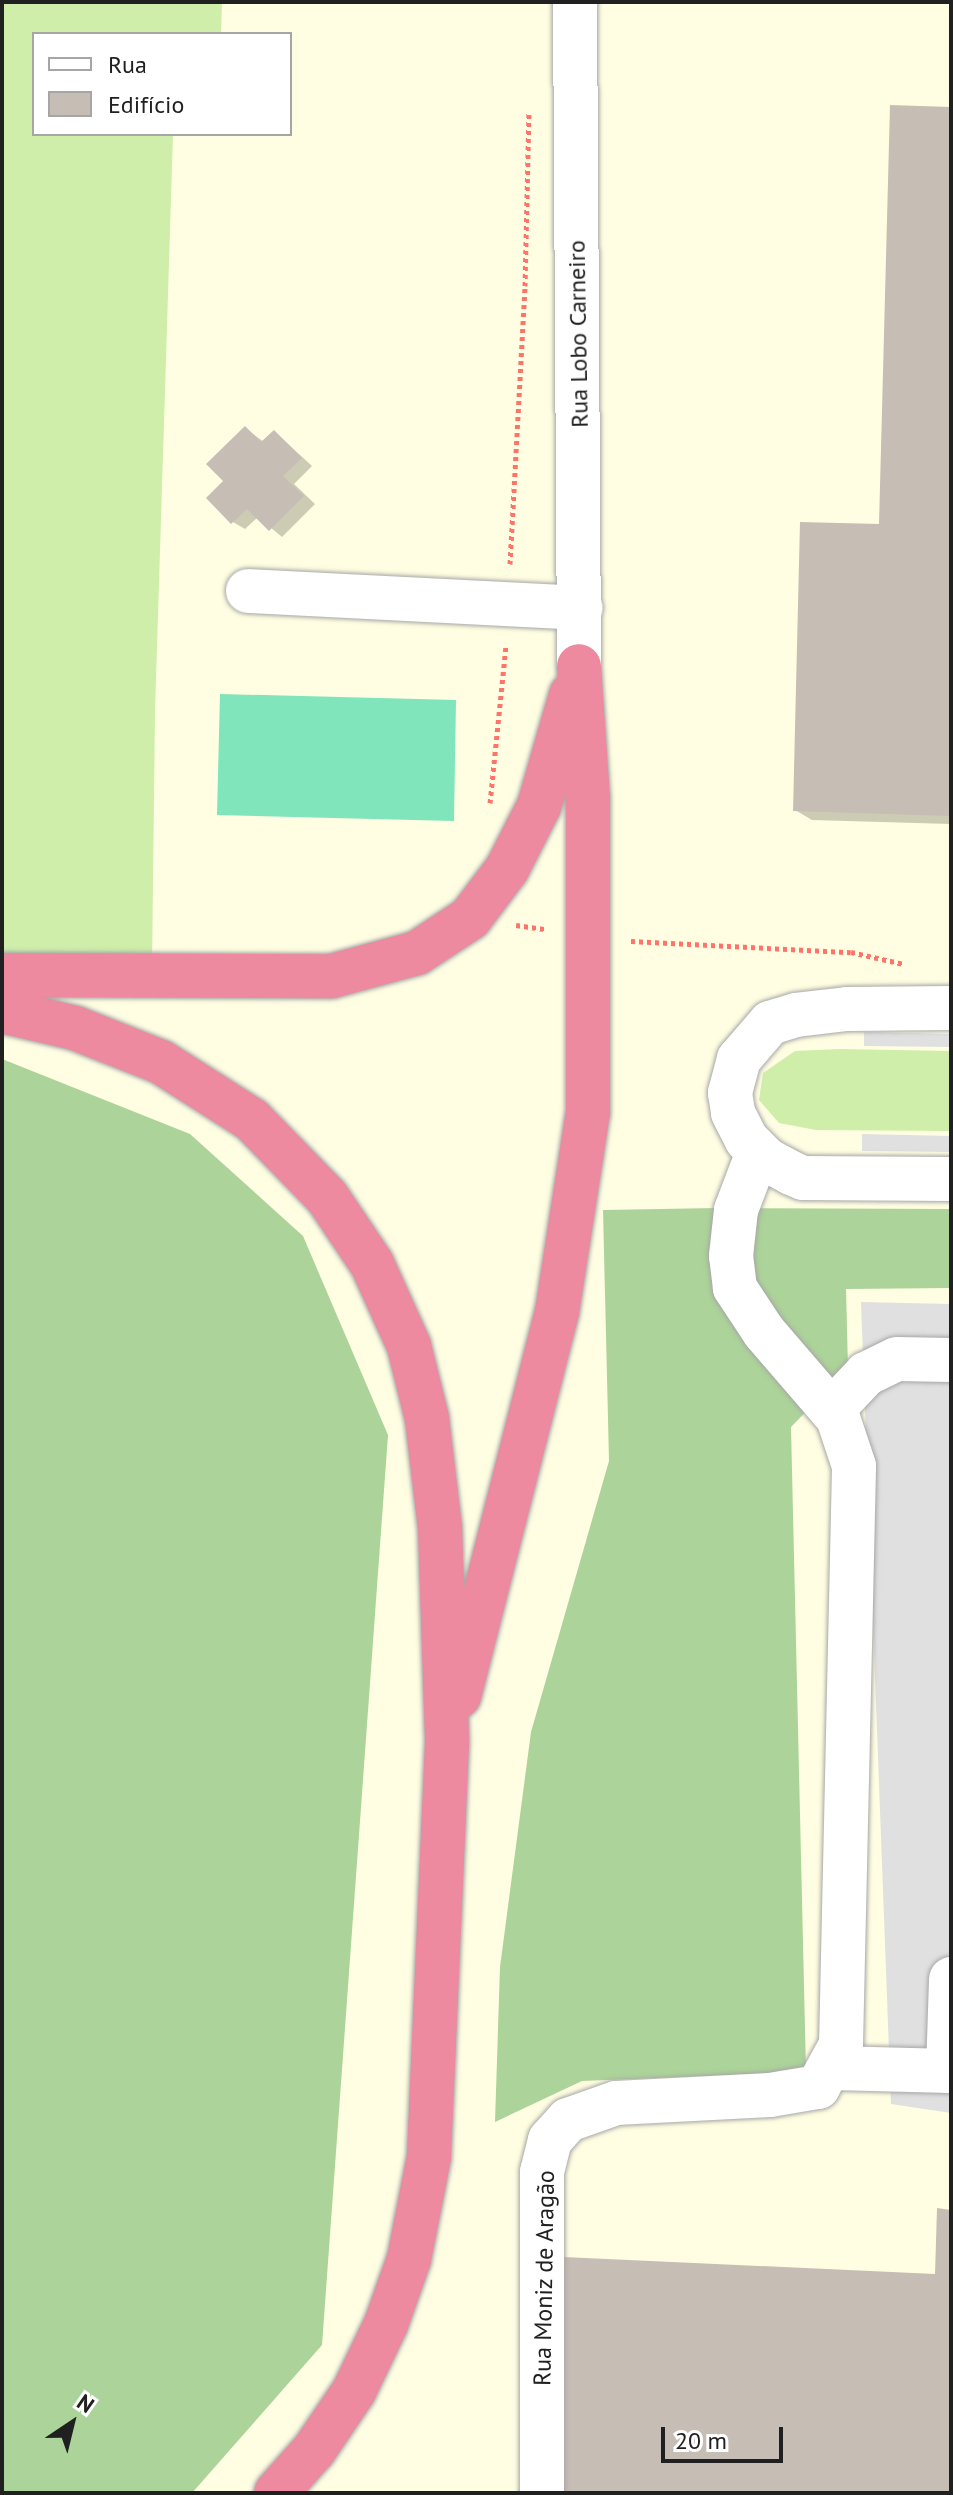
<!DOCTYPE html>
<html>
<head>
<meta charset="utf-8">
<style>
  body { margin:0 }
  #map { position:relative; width:953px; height:2495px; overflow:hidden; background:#f1ede7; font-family:"PT Sans",sans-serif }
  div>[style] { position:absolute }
  .education>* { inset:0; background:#fffee2 }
  .grass>* { inset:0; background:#ceeeaa }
  .forest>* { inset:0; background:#acd399 }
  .pitch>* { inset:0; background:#80e5ba }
  .parking>* { inset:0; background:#e0e0e0 }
  .shadow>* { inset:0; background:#0003 }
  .building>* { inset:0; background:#c6bdb5 }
  .path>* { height:5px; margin-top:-2.5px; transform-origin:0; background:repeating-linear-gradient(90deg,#ff746a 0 4px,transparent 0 8px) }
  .roads { filter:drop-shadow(0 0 2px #a7a7a7) drop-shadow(0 0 2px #a7a7a7) }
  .minor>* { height:44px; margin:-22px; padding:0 22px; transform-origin:22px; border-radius:22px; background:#fff }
  .highway>* { height:44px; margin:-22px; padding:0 22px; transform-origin:22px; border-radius:22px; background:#ed8aa0 }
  span { translate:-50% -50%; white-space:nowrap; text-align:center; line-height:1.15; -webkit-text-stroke:6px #fff; paint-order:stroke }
  .street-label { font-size:24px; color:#202020 }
  .frame { position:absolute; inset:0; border:4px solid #202020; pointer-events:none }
  .legend { position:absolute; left:32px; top:32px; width:260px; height:104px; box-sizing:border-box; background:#fff; border:2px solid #a6a6a6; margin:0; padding:10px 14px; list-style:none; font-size:24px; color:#202020 }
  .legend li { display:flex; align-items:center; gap:16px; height:40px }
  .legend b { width:40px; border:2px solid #a6a6a6 }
  .north { position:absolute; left:32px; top:2383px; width:80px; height:80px; -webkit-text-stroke:6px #fff; paint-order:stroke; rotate:35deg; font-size:22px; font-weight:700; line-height:32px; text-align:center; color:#202020 }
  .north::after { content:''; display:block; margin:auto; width:28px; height:36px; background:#202020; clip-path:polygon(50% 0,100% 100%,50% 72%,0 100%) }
  .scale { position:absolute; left:661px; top:2427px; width:122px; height:36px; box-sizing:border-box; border:4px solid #202020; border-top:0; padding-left:10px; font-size:24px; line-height:28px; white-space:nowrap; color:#202020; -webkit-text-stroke:6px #fff; paint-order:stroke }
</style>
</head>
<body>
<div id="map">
  <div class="education">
    <div style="clip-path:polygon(evenodd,2px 2px,951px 2px,951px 2493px,2px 2493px,2px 2px,34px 34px,290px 34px,290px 134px,34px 134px,34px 34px)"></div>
  </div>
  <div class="grass">
    <div style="clip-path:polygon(2px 2px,222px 2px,221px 34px,34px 34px,34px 134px,173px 134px,155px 711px,152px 968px,2px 965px)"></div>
    <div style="clip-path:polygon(839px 1049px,951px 1051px,951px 1131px,816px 1130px,779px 1123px,759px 1100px,763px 1073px,795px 1051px)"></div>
  </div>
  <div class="forest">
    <div style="clip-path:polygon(2px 1059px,190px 1134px,303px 1236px,388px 1435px,322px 2345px,192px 2493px,2px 2493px)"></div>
    <div style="clip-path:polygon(717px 1208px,951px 1209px,951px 1288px,846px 1289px,848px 1368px,791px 1427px,806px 2072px,582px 2081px,495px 2122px,500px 1967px,531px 1732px,609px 1461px,603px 1210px)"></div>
  </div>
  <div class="pitch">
    <div style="clip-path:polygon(220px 694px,456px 700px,454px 821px,217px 815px)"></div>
  </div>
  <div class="parking">
    <div style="clip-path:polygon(864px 1032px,951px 1034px,951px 1047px,864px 1046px)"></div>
    <div style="clip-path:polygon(862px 1134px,951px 1136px,951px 1152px,862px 1151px)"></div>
    <div style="clip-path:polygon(861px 1302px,951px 1304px,951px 2113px,891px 2104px)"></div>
  </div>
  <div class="shadow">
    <div style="clip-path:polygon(951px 109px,951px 824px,812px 820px,795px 810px,881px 526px)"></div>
    <div style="clip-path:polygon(245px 428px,264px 442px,275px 432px,312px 466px,294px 484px,315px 504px,282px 537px,258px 517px,245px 529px,233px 522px,226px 481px)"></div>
  </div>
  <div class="building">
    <div style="clip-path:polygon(890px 105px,951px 107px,951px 816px,793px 811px,800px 522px,879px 524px)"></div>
    <div style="clip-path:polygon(245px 426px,261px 442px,274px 430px,302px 458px,283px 476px,304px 496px,269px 531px,247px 509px,231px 524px,206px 498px,223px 481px,206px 464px)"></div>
    <div style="clip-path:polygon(937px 2208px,951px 2210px,951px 2493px,547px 2493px,542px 2256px,935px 2274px)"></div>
  </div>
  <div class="path">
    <div style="left:510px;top:564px;width:278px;rotate:-86.9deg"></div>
    <div style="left:525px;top:286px;width:175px;rotate:-88.7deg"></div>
    <div style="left:490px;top:803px;width:158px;rotate:-84.2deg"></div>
    <div style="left:516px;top:925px;width:30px;rotate:8deg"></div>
    <div style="left:631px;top:941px;width:220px;rotate:2.9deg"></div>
    <div style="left:851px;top:952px;width:54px;rotate:12.8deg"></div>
  </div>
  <div class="roads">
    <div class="minor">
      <div style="left:575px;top:2px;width:664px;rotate:89.65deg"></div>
      <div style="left:248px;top:591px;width:333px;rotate:2.9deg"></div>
      <div style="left:951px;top:1008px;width:104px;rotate:179.4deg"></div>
      <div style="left:847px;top:1009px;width:51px;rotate:173.3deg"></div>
      <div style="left:796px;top:1015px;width:27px;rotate:163deg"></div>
      <div style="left:770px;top:1023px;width:48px;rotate:130.7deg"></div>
      <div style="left:739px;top:1059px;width:35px;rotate:105deg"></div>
      <div style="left:730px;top:1093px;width:20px;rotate:81deg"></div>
      <div style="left:733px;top:1113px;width:30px;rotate:63deg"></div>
      <div style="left:747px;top:1140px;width:28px;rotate:45deg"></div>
      <div style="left:767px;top:1160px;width:27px;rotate:28deg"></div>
      <div style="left:791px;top:1173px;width:13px;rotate:23deg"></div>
      <div style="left:803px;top:1178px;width:148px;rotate:0.4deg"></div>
      <div style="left:832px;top:1410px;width:50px;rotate:-46.6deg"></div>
      <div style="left:866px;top:1374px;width:34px;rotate:-26deg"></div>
      <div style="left:897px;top:1359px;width:54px;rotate:1.1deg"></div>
      <div style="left:832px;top:2068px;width:119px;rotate:1.4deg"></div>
      <div style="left:948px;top:2071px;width:92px;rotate:-88.1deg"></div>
      <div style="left:542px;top:2493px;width:321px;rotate:-90deg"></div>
      <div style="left:542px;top:2172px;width:33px;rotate:-76deg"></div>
      <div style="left:550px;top:2140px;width:27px;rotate:-48deg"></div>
      <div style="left:568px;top:2120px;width:51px;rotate:-19.5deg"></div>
      <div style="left:616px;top:2103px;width:154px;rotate:-3deg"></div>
      <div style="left:770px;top:2095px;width:49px;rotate:-9.5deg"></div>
      <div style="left:818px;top:2087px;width:48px;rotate:-61.3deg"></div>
      <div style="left:841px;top:2045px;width:579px;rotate:-88.71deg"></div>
      <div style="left:854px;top:1466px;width:51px;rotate:-108.4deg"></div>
      <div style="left:838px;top:1418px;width:113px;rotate:-130.7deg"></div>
      <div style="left:764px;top:1332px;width:53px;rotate:-123.4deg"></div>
      <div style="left:735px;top:1288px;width:32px;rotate:-97deg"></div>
      <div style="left:731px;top:1256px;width:46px;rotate:-83.8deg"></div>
      <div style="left:736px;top:1210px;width:62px;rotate:-69.2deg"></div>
    </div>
    <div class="highway">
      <div style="left:2px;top:975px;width:330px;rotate:0.2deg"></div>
      <div style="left:332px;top:976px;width:88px;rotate:-15.1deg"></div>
      <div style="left:417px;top:953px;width:64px;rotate:-33.4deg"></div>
      <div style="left:470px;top:918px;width:61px;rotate:-52.9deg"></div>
      <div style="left:507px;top:869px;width:71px;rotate:-63.1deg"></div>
      <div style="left:539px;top:806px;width:116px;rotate:-73.9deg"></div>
      <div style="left:2px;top:1011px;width:75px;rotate:13.1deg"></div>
      <div style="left:75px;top:1028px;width:92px;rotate:21.6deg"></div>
      <div style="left:161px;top:1062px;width:108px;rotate:32.5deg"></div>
      <div style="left:252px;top:1120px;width:107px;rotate:45.8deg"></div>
      <div style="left:327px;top:1197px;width:81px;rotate:56.1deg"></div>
      <div style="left:372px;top:1264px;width:90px;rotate:65.7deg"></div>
      <div style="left:409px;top:1346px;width:75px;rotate:76.1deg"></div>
      <div style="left:427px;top:1419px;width:110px;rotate:83.2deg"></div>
      <div style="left:440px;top:1528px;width:215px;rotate:88.1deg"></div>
      <div style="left:447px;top:1743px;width:414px;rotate:92.5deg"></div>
      <div style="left:429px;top:2157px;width:104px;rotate:101.1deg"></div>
      <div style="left:409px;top:2259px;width:69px;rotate:109.5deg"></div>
      <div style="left:386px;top:2324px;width:74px;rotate:115.5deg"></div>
      <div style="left:354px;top:2391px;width:71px;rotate:124.1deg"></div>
      <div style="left:314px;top:2450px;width:57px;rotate:131.5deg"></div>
      <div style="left:459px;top:1696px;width:396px;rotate:-75.7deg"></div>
      <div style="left:557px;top:1312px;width:202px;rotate:-81.2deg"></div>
      <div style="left:588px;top:1112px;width:313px;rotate:-90deg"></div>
      <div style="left:588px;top:799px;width:133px;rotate:-93.9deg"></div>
    </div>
  </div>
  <div class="street-label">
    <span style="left:578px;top:334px;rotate:-91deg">Rua Lobo Carneiro</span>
    <span style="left:544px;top:2278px;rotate:-89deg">Rua Moniz de Aragão</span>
  </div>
  <div class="frame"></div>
  <ul class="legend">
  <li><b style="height:10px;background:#fff"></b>Rua</li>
  <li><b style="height:22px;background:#c6bdb5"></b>Edifício</li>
  </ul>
  <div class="north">N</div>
  <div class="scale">20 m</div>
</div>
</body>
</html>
